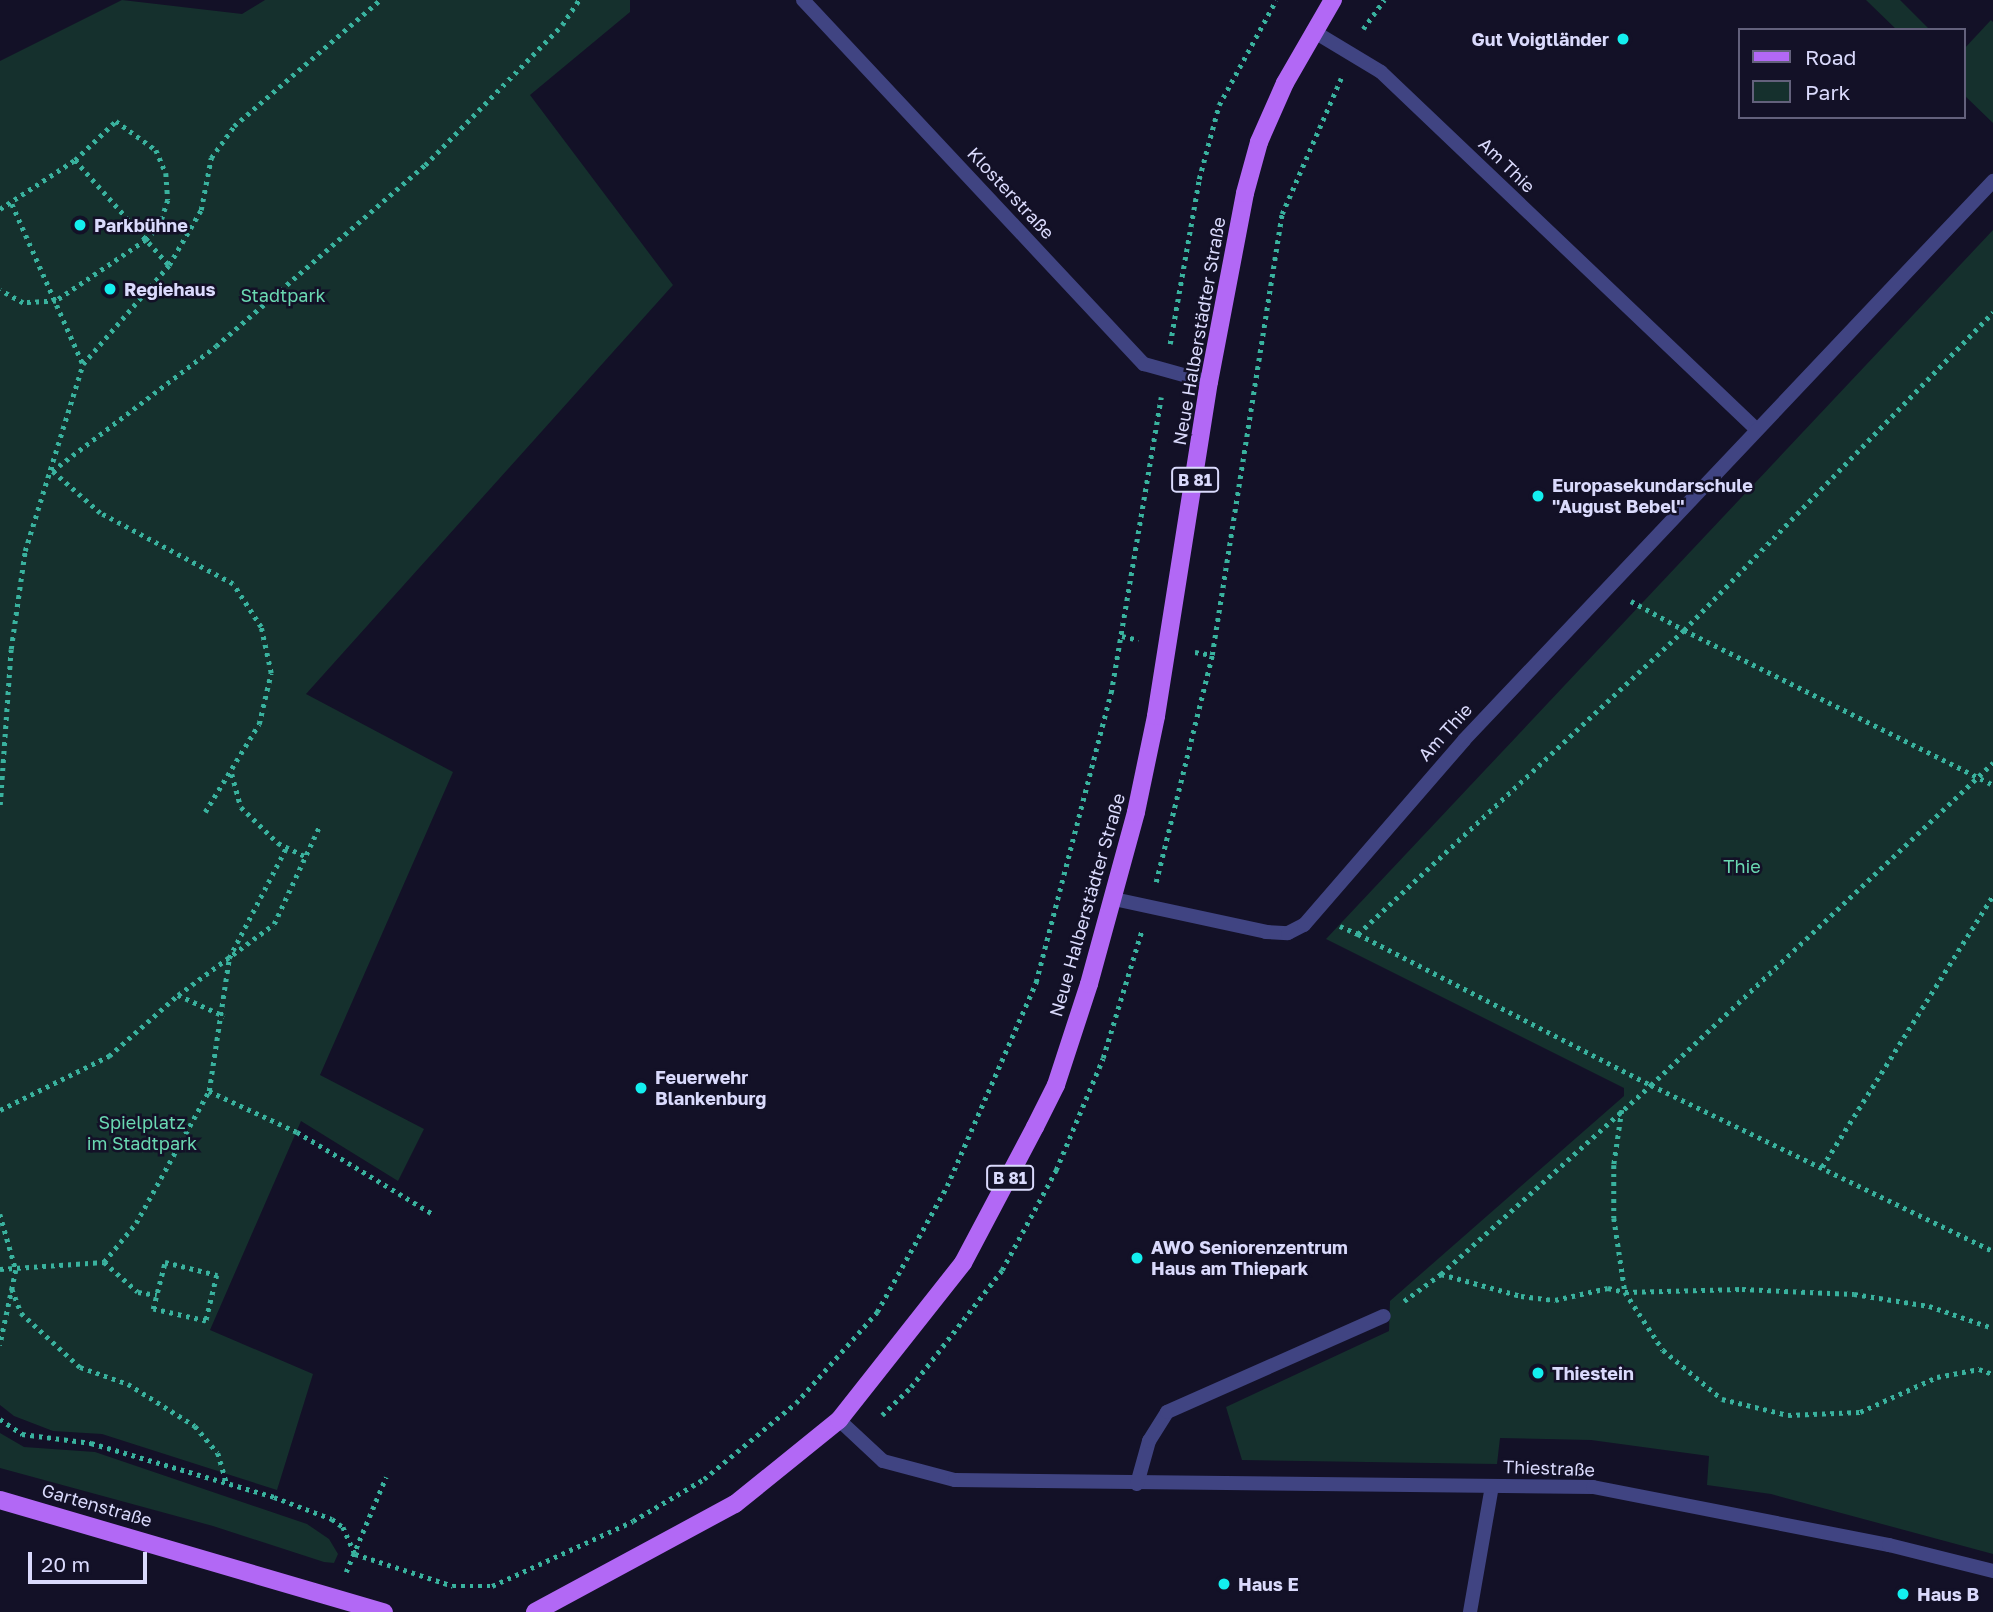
<!DOCTYPE html>
<html>
<head>
<meta charset="utf-8">
<style>
  body { margin:0 }
  #map { position:relative; width:1993px; height:1612px; overflow:hidden; background:#131127; font-family:"Golos Text",sans-serif }
  div>[style] { position:absolute }
  .green>* { inset:0; background:#15302d }
  .path>* { height:4.5px; margin-top:-2.25px; transform-origin:0; background:repeating-linear-gradient(90deg,#39b29e 0 3.5px,transparent 0 8.5px) }
  .lane>* { height:14px; margin:-7px; padding:0 7px; transform-origin:7px; border-radius:7px; background:#404482 }
  .street>* { height:14px; margin:-7px; padding:0 7px; transform-origin:7px; border-radius:7px; background:#404482 }
  .primary>* { height:18px; margin:-9px; padding:0 9px; transform-origin:9px; border-radius:9px; background:#b268f5 }
  .dots>* { width:19px; height:19px; translate:-50% -50%; box-sizing:border-box; border:4px solid #131127; border-radius:50% }
  span { translate:-50% -50%; white-space:nowrap; text-align:center; line-height:1.15; -webkit-text-stroke:5px #131127; paint-order:stroke }
  .shield-label span { padding:2px 5px; background:#131127; border:2px solid; border-radius:5px; -webkit-text-stroke-width:0 }
  .shield-label { font-size:16px; color:#dadafc; font-weight:700 }
  .poi-label { font-size:18px; color:#dadafc; font-weight:700 }
  .right { translate:-100% -50%; text-align:right }
  .left { translate:0 -50%; text-align:left }
  .street-label { font-size:18px; color:#dadafc }
  .park-label { font-size:18px; color:#6ad8b2 }
  .legend { position:absolute; left:1738px; top:28px; width:228px; height:91px; box-sizing:border-box; background:#131127; border:2px solid #63617c; margin:0; padding:9px 12px; list-style:none; font-size:21px; color:#dadafc }
  .legend li { display:flex; align-items:center; gap:14px; height:35px }
  .legend b { width:35px; border:2px solid #63617c }
  .scale { position:absolute; left:28px; top:1552px; width:119px; height:32px; box-sizing:border-box; border:4px solid #dadafc; border-top:0; padding-left:9px; font-size:21px; line-height:24px; white-space:nowrap; color:#dadafc; -webkit-text-stroke:5px #131127; paint-order:stroke }
</style>
</head>
<body>
<div id="map">
  <div class="green">
    <div style="clip-path:polygon(122px 0,242px 14px,265px 0,630px 0,630px 12px,530px 95px,673px 285px,306px 694px,453px 772px,320px 1075px,424px 1129px,398px 1181px,301px 1121px,210px 1330px,313px 1374px,277px 1490px,102px 1434px,53px 1431px,14px 1416px,0 1405px,0 61px)"></div>
    <div style="clip-path:polygon(1866px 0,1900px 0,1930px 30px,1897px 30px)"></div>
    <div style="clip-path:polygon(1991px 20px,1993px 22px,1993px 123px,1963px 94px,1963px 50px)"></div>
    <div style="clip-path:polygon(1993px 230px,1993px 1554px,1771px 1494px,1707px 1485px,1709px 1456px,1591px 1440px,1500px 1438px,1497px 1464px,1242px 1460px,1226px 1407px,1389px 1331px,1390px 1301px,1624px 1096px,1624px 1088px,1326px 939px)"></div>
    <div style="clip-path:polygon(0 1433px,24px 1447px,95px 1452px,307px 1524px,329px 1539px,338px 1554px,334px 1563px,324px 1562px,213px 1526px,0 1468px)"></div>
  </div>
  <div class="path">
    <div style="left:1363px;top:29px;width:36px;rotate:-54deg"></div>
    <div style="left:75px;top:160px;width:141px;rotate:48.2deg"></div>
    <div style="left:12px;top:204px;width:175px;rotate:66.1deg"></div>
    <div style="left:0;top:209px;width:90px;rotate:-33.2deg"></div>
    <div style="left:75px;top:160px;width:57px;rotate:-43.6deg"></div>
    <div style="left:116px;top:121px;width:49px;rotate:35.9deg"></div>
    <div style="left:156px;top:150px;width:25px;rotate:67deg"></div>
    <div style="left:166px;top:173px;width:27px;rotate:86deg"></div>
    <div style="left:168px;top:200px;width:26px;rotate:108deg"></div>
    <div style="left:160px;top:225px;width:21px;rotate:133deg"></div>
    <div style="left:146px;top:240px;width:109px;rotate:145.9deg"></div>
    <div style="left:56px;top:301px;width:33px;rotate:177deg"></div>
    <div style="left:23px;top:303px;width:26px;rotate:-151deg"></div>
    <div style="left:1170px;top:344px;width:168px;rotate:-80deg"></div>
    <div style="left:1199px;top:179px;width:77px;rotate:-74.9deg"></div>
    <div style="left:1219px;top:105px;width:119px;rotate:-61.5deg"></div>
    <div style="left:1631px;top:601px;width:60px;rotate:28.7deg"></div>
    <div style="left:1684px;top:630px;width:443px;rotate:-45.8deg"></div>
    <div style="left:1122px;top:636px;width:17px;rotate:13deg"></div>
    <div style="left:1195px;top:652px;width:17px;rotate:10deg"></div>
    <div style="left:232px;top:774px;width:34px;rotate:75deg"></div>
    <div style="left:241px;top:807px;width:52px;rotate:44.2deg"></div>
    <div style="left:278px;top:843px;width:30px;rotate:26deg"></div>
    <div style="left:0;top:805px;width:156px;rotate:-86deg"></div>
    <div style="left:11px;top:649px;width:99px;rotate:-81.9deg"></div>
    <div style="left:25px;top:551px;width:196px;rotate:-72.8deg"></div>
    <div style="left:83px;top:364px;width:131px;rotate:-49deg"></div>
    <div style="left:169px;top:265px;width:64px;rotate:-59.8deg"></div>
    <div style="left:201px;top:210px;width:53px;rotate:-79.1deg"></div>
    <div style="left:211px;top:158px;width:39px;rotate:-54deg"></div>
    <div style="left:234px;top:126px;width:193px;rotate:-40.8deg"></div>
    <div style="left:205px;top:812px;width:103px;rotate:-58.5deg"></div>
    <div style="left:259px;top:724px;width:52px;rotate:-76.8deg"></div>
    <div style="left:271px;top:673px;width:47px;rotate:-102.3deg"></div>
    <div style="left:261px;top:627px;width:51px;rotate:-123.1deg"></div>
    <div style="left:233px;top:584px;width:151px;rotate:-151.9deg"></div>
    <div style="left:100px;top:513px;width:64px;rotate:-138.8deg"></div>
    <div style="left:52px;top:471px;width:206px;rotate:-37.3deg"></div>
    <div style="left:216px;top:346px;width:276px;rotate:-40.9deg"></div>
    <div style="left:425px;top:165px;width:196px;rotate:-45.6deg"></div>
    <div style="left:562px;top:25px;width:30px;rotate:-56deg"></div>
    <div style="left:1156px;top:882px;width:234px;rotate:-76.1deg"></div>
    <div style="left:1212px;top:655px;width:447px;rotate:-81deg"></div>
    <div style="left:1282px;top:214px;width:148px;rotate:-66.5deg"></div>
    <div style="left:1340px;top:926px;width:20px;rotate:24deg"></div>
    <div style="left:1358px;top:934px;width:446px;rotate:-43deg"></div>
    <div style="left:1684px;top:630px;width:346px;rotate:26.6deg"></div>
    <div style="left:1358px;top:934px;width:330px;rotate:27.3deg"></div>
    <div style="left:1651px;top:1085px;width:380px;rotate:25.9deg"></div>
    <div style="left:178px;top:995px;width:51px;rotate:24.5deg"></div>
    <div style="left:209px;top:1091px;width:97px;rotate:25deg"></div>
    <div style="left:297px;top:1132px;width:159px;rotate:31.1deg"></div>
    <div style="left:0;top:1110px;width:122px;rotate:-26.4deg"></div>
    <div style="left:109px;top:1056px;width:92px;rotate:-41.5deg"></div>
    <div style="left:178px;top:995px;width:119px;rotate:-36.5deg"></div>
    <div style="left:274px;top:924px;width:109px;rotate:-65.1deg"></div>
    <div style="left:1622px;top:1110px;width:56px;rotate:98.3deg"></div>
    <div style="left:1614px;top:1165px;width:53px;rotate:90deg"></div>
    <div style="left:1614px;top:1218px;width:75px;rotate:81.5deg"></div>
    <div style="left:1625px;top:1292px;width:69px;rotate:56.8deg"></div>
    <div style="left:1663px;top:1350px;width:77px;rotate:39.7deg"></div>
    <div style="left:1722px;top:1399px;width:68px;rotate:13.6deg"></div>
    <div style="left:1788px;top:1415px;width:72px;rotate:-2.4deg"></div>
    <div style="left:1860px;top:1412px;width:85px;rotate:-24.4deg"></div>
    <div style="left:1937px;top:1377px;width:43px;rotate:-10.8deg"></div>
    <div style="left:1979px;top:1369px;width:15px;rotate:20deg"></div>
    <div style="left:1822px;top:1167px;width:321px;rotate:-57.8deg"></div>
    <div style="left:0;top:1214px;width:58px;rotate:74.1deg"></div>
    <div style="left:16px;top:1270px;width:77px;rotate:102deg"></div>
    <div style="left:104px;top:1262px;width:45px;rotate:41.4deg"></div>
    <div style="left:138px;top:1292px;width:19px;rotate:9deg"></div>
    <div style="left:165px;top:1262px;width:54px;rotate:14deg"></div>
    <div style="left:217px;top:1275px;width:47px;rotate:103.4deg"></div>
    <div style="left:206px;top:1321px;width:54px;rotate:-167.2deg"></div>
    <div style="left:153px;top:1309px;width:49px;rotate:-75.7deg"></div>
    <div style="left:0;top:1269px;width:104px;rotate:-3.9deg"></div>
    <div style="left:104px;top:1262px;width:50px;rotate:-50.6deg"></div>
    <div style="left:136px;top:1223px;width:151px;rotate:-61.1deg"></div>
    <div style="left:209px;top:1091px;width:134px;rotate:-81.4deg"></div>
    <div style="left:229px;top:958px;width:124px;rotate:-62.6deg"></div>
    <div style="left:1441px;top:1274px;width:83px;rotate:15.4deg"></div>
    <div style="left:1521px;top:1296px;width:34px;rotate:7deg"></div>
    <div style="left:1555px;top:1300px;width:54px;rotate:-12.8deg"></div>
    <div style="left:1608px;top:1288px;width:17px;rotate:13deg"></div>
    <div style="left:1625px;top:1292px;width:117px;rotate:-1.5deg"></div>
    <div style="left:1742px;top:1289px;width:112px;rotate:2.6deg"></div>
    <div style="left:1854px;top:1294px;width:76px;rotate:9.1deg"></div>
    <div style="left:1929px;top:1306px;width:68px;rotate:19deg"></div>
    <div style="left:12px;top:1289px;width:26px;rotate:69deg"></div>
    <div style="left:21px;top:1313px;width:80px;rotate:42.5deg"></div>
    <div style="left:80px;top:1367px;width:51px;rotate:19.5deg"></div>
    <div style="left:128px;top:1384px;width:79px;rotate:32.1deg"></div>
    <div style="left:195px;top:1426px;width:35px;rotate:50deg"></div>
    <div style="left:218px;top:1453px;width:32px;rotate:74deg"></div>
    <div style="left:1404px;top:1301px;width:46px;rotate:-36.1deg"></div>
    <div style="left:1441px;top:1274px;width:283px;rotate:-42deg"></div>
    <div style="left:1651px;top:1085px;width:470px;rotate:-43.3deg"></div>
    <div style="left:882px;top:1415px;width:40px;rotate:-44deg"></div>
    <div style="left:911px;top:1387px;width:148px;rotate:-52.1deg"></div>
    <div style="left:1002px;top:1270px;width:114px;rotate:-61.6deg"></div>
    <div style="left:1056px;top:1170px;width:121px;rotate:-67.2deg"></div>
    <div style="left:1103px;top:1058px;width:134px;rotate:-73.1deg"></div>
    <div style="left:0;top:1419px;width:27px;rotate:34deg"></div>
    <div style="left:22px;top:1434px;width:70px;rotate:7.4deg"></div>
    <div style="left:91px;top:1443px;width:191px;rotate:16.4deg"></div>
    <div style="left:274px;top:1497px;width:62px;rotate:20.8deg"></div>
    <div style="left:332px;top:1519px;width:14px;rotate:36deg"></div>
    <div style="left:343px;top:1527px;width:30px;rotate:66deg"></div>
    <div style="left:355px;top:1554px;width:103px;rotate:18.1deg"></div>
    <div style="left:453px;top:1586px;width:39px"></div>
    <div style="left:492px;top:1586px;width:155px;rotate:-24.7deg"></div>
    <div style="left:633px;top:1521px;width:82px;rotate:-30.6deg"></div>
    <div style="left:704px;top:1479px;width:119px;rotate:-39.6deg"></div>
    <div style="left:796px;top:1403px;width:122px;rotate:-48.3deg"></div>
    <div style="left:877px;top:1312px;width:144px;rotate:-60.9deg"></div>
    <div style="left:947px;top:1186px;width:223px;rotate:-66.4deg"></div>
    <div style="left:1036px;top:982px;width:299px;rotate:-75.5deg"></div>
    <div style="left:1111px;top:693px;width:300px;rotate:-80.4deg"></div>
    <div style="left:346px;top:1572px;width:103px;rotate:-67.2deg"></div>
  </div>
  <div class="lane">
    <div style="left:1470px;top:1612px;width:128px;rotate:-80.1deg"></div>
  </div>
  <div class="street">
    <div style="left:803px;top:0;width:499px;rotate:46.9deg"></div>
    <div style="left:1144px;top:364px;width:67px;rotate:15.5deg"></div>
    <div style="left:1313px;top:31px;width:79px;rotate:31.1deg"></div>
    <div style="left:1381px;top:72px;width:516px;rotate:43.59deg"></div>
    <div style="left:1114px;top:899px;width:156px;rotate:12.2deg"></div>
    <div style="left:1266px;top:932px;width:22px;rotate:3deg"></div>
    <div style="left:1288px;top:933px;width:18px;rotate:-27deg"></div>
    <div style="left:1304px;top:925px;width:245px;rotate:-49.1deg"></div>
    <div style="left:1464px;top:740px;width:770px;rotate:-46.58deg"></div>
    <div style="left:839px;top:1420px;width:60px;rotate:43deg"></div>
    <div style="left:883px;top:1461px;width:74px;rotate:14.8deg"></div>
    <div style="left:955px;top:1480px;width:638px;rotate:0.63deg"></div>
    <div style="left:1593px;top:1487px;width:302px;rotate:11.1deg"></div>
    <div style="left:1889px;top:1545px;width:107px;rotate:14deg"></div>
    <div style="left:1137px;top:1484px;width:45px;rotate:-74.4deg"></div>
    <div style="left:1149px;top:1441px;width:34px;rotate:-58deg"></div>
    <div style="left:1167px;top:1412px;width:237px;rotate:-23.9deg"></div>
  </div>
  <div class="primary">
    <div style="left:0;top:1500px;width:400px;rotate:16.3deg"></div>
    <div style="left:535px;top:1612px;width:227px;rotate:-28.4deg"></div>
    <div style="left:735px;top:1504px;width:134px;rotate:-38.9deg"></div>
    <div style="left:839px;top:1420px;width:200px;rotate:-51.7deg"></div>
    <div style="left:963px;top:1263px;width:154px;rotate:-62.1deg"></div>
    <div style="left:1035px;top:1127px;width:47px;rotate:-63.4deg"></div>
    <div style="left:1056px;top:1085px;width:106px;rotate:-71.9deg"></div>
    <div style="left:1089px;top:984px;width:178px;rotate:-74.7deg"></div>
    <div style="left:1136px;top:812px;width:98px;rotate:-78.2deg"></div>
    <div style="left:1156px;top:716px;width:338px;rotate:-81deg"></div>
    <div style="left:1209px;top:382px;width:192px;rotate:-79.2deg"></div>
    <div style="left:1245px;top:193px;width:53px;rotate:-74.6deg"></div>
    <div style="left:1259px;top:142px;width:64px;rotate:-66.2deg"></div>
    <div style="left:1285px;top:83px;width:96px;rotate:-60deg"></div>
  </div>
  <div class="dots">
    <div style="left:1623px;top:39px;background:#13efef"></div>
    <div style="left:80px;top:225px;background:#13efef"></div>
    <div style="left:110px;top:289px;background:#13efef"></div>
    <div style="left:1538px;top:496px;background:#13efef"></div>
    <div style="left:641px;top:1088px;background:#13efef"></div>
    <div style="left:1137px;top:1258px;background:#13efef"></div>
    <div style="left:1538px;top:1373px;background:#13efef"></div>
    <div style="left:1224px;top:1584px;background:#13efef"></div>
    <div style="left:1903px;top:1594px;background:#13efef"></div>
  </div>
  <div class="shield-label">
    <span style="left:1195px;top:480px">B 81</span>
    <span style="left:1010px;top:1178px">B 81</span>
  </div>
  <div class="poi-label">
    <span class="right" style="left:1609px;top:39px">Gut Voigtländer</span>
    <span class="left" style="left:94px;top:225px">Parkbühne</span>
    <span class="left" style="left:124px;top:289px">Regiehaus</span>
    <span class="left" style="left:1552px;top:496px">Europasekundarschule<br>"August Bebel"</span>
    <span class="left" style="left:655px;top:1088px">Feuerwehr<br>Blankenburg</span>
    <span class="left" style="left:1151px;top:1258px">AWO Seniorenzentrum<br>Haus am Thiepark</span>
    <span class="left" style="left:1552px;top:1373px">Thiestein</span>
    <span class="left" style="left:1238px;top:1584px">Haus E</span>
    <span class="left" style="left:1917px;top:1594px">Haus B</span>
  </div>
  <div class="street-label">
    <span style="left:1507px;top:165px;rotate:44deg">Am Thie</span>
    <span style="left:1011px;top:193px;rotate:47deg">Klosterstraße</span>
    <span style="left:1199px;top:331px;rotate:-80deg">Neue Halberstädter Straße</span>
    <span style="left:1445px;top:732px;rotate:-48deg">Am Thie</span>
    <span style="left:1087px;top:905px;rotate:-74deg">Neue Halberstädter Straße</span>
    <span style="left:1549px;top:1468px;rotate:2deg">Thiestraße</span>
    <span style="left:97px;top:1505px;rotate:16deg">Gartenstraße</span>
  </div>
  <div class="park-label">
    <span style="left:283px;top:295px">Stadtpark</span>
    <span style="left:1742px;top:866px">Thie</span>
    <span style="left:142px;top:1133px">Spielplatz<br>im Stadtpark</span>
  </div>
  <ul class="legend">
  <li><b style="height:9px;background:#b268f5"></b>Road</li>
  <li><b style="height:19px;background:#15302d"></b>Park</li>
  </ul>
  <div class="scale">20 m</div>
</div>
</body>
</html>
